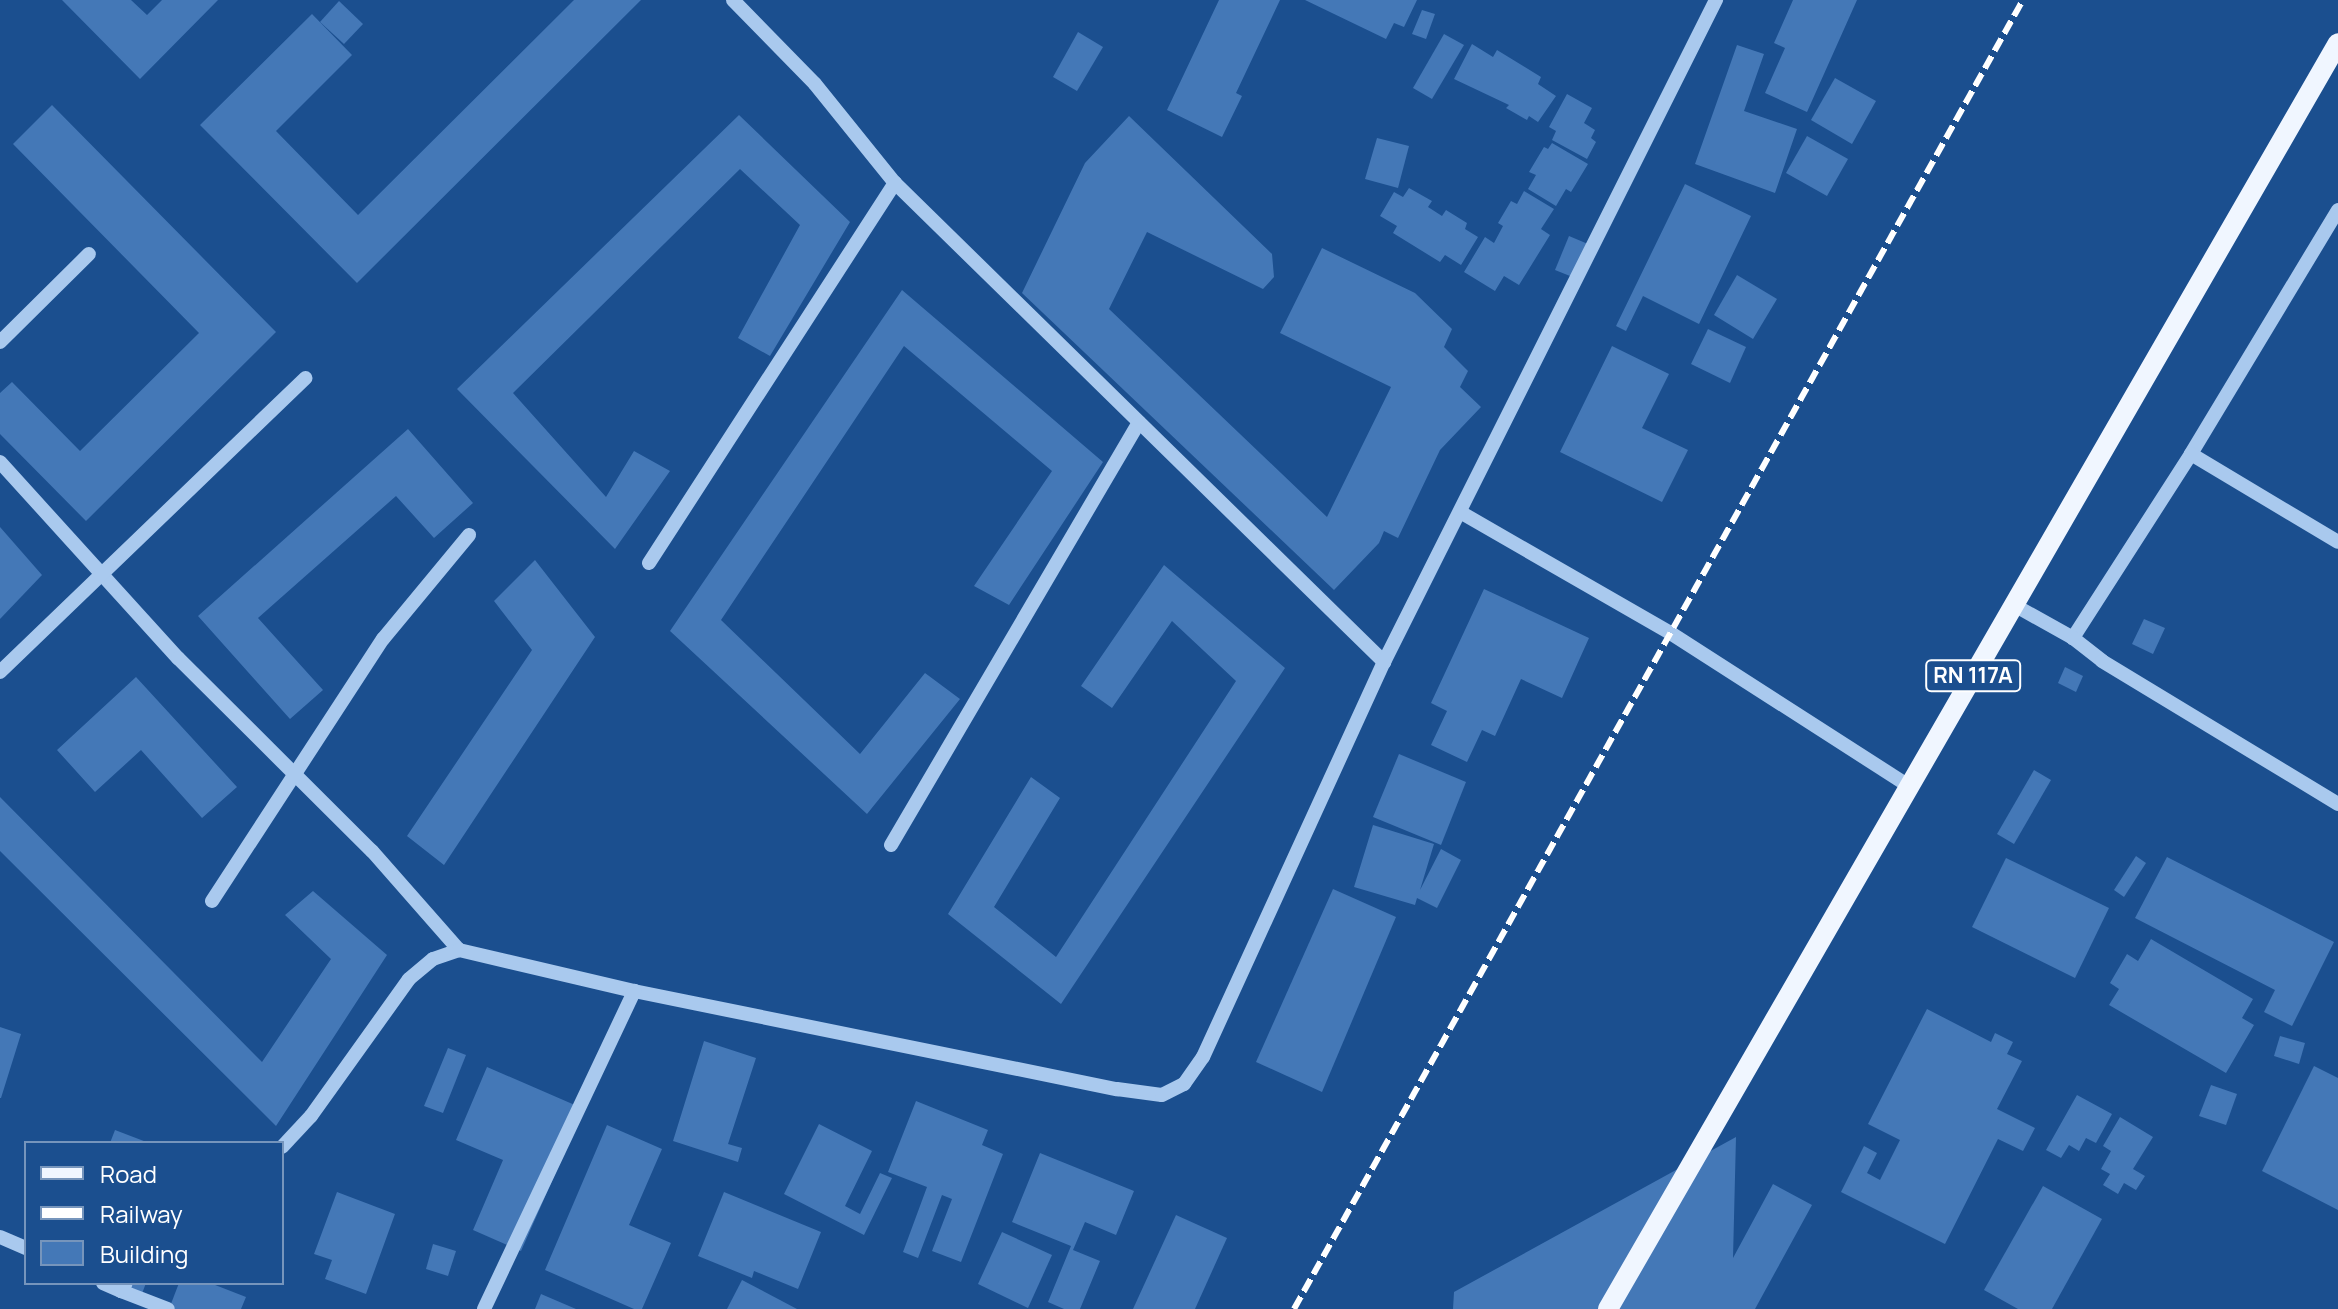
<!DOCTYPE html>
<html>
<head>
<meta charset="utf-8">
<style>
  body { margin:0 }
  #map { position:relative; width:2338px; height:1309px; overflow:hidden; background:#1b4f8f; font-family:Manrope,sans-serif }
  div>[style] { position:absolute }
  .building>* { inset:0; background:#4478b7 }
  .minor>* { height:14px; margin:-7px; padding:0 7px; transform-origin:7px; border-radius:7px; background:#a9c9ee }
  .major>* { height:20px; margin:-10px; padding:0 10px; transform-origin:10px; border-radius:10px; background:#f0f6ff }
  .rail>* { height:6px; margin-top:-3px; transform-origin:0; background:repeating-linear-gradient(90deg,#fff 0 14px,transparent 0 20px) }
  span { translate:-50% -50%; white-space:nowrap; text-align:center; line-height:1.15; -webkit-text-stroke:8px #1b4f8f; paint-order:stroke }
  .shield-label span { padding:2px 6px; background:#1b4f8f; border:2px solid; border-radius:6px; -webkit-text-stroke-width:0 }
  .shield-label { font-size:22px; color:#fff; font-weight:700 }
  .legend { position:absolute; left:24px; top:1141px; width:260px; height:144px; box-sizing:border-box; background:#1b4f8f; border:2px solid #7695bc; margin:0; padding:10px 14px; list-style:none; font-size:24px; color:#fff }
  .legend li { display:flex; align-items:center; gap:16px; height:40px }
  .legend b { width:40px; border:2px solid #7695bc }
</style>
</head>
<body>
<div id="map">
  <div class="building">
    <div style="clip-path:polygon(62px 0,131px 0,147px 15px,162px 0,218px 0,140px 79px)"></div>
    <div style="clip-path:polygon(574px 0,641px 0,357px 283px,200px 125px,312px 14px,352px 55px,276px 131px,358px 215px)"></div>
    <div style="clip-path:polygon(1219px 0,1280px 0,1236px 93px,1242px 96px,1222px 137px,1167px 110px)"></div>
    <div style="clip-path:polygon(1305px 0,1417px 0,1404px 27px,1394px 23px,1386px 39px)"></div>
    <div style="clip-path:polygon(1793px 0,1857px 0,1807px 112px,1765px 93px,1785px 48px,1774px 43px)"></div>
    <div style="clip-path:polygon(339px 1px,363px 24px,344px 44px,320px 22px)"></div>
    <div style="clip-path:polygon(1422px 10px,1435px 14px,1426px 39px,1412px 34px)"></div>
    <div style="clip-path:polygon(1078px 32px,1103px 47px,1077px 91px,1053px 77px)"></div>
    <div style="clip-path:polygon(1444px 34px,1464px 45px,1432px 99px,1413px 88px)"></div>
    <div style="clip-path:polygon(1472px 44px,1493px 57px,1497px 50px,1541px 77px,1538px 84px,1556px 96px,1538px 122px,1529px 116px,1527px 120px,1506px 108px,1509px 105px,1454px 79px)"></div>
    <div style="clip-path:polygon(1737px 45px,1764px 54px,1744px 111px,1797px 129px,1775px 193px,1695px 164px)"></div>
    <div style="clip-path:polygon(1835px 78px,1876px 101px,1852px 144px,1811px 120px)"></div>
    <div style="clip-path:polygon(1567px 94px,1592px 108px,1584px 123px,1595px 130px,1591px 138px,1596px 142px,1587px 159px,1552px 140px,1556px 131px,1549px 127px)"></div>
    <div style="clip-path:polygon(52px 105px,276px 332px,86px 521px,0 434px,0 393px,12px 382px,80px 451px,199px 333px,13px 144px)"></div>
    <div style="clip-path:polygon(739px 115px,850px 222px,770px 356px,738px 338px,800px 225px,740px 169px,513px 393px,606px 497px,634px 451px,670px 471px,615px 549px,457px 389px)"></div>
    <div style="clip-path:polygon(1129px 116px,1272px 254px,1274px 277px,1263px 289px,1147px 232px,1109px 309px,1327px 517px,1391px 387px,1280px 333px,1322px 248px,1415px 293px,1452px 329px,1444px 347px,1468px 371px,1460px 387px,1481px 407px,1440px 450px,1398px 538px,1384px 531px,1379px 543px,1334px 590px,1022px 293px,1085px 163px)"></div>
    <div style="clip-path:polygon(1807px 136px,1848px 159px,1827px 196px,1786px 173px)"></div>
    <div style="clip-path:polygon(1377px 138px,1409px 146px,1398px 188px,1365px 179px)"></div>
    <div style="clip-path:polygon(1552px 143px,1588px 164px,1571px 192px,1566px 189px,1556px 206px,1528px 189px,1536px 175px,1529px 172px,1544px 147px,1548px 149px)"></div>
    <div style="clip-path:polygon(1685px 184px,1751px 216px,1699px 324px,1643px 296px,1626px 331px,1616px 326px)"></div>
    <div style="clip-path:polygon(1409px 188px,1432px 201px,1428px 207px,1442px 216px,1446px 210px,1467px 223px,1465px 229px,1478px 237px,1461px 265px,1445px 255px,1440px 262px,1393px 233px,1397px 226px,1380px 216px,1394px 192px,1403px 197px)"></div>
    <div style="clip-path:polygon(1524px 191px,1554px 209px,1541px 229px,1550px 235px,1519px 285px,1504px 276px,1495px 291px,1464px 272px,1485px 237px,1494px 243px,1503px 226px,1498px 223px,1511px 201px,1517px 204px)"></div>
    <div style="clip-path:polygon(1569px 236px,1588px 244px,1575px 278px,1555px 270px)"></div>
    <div style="clip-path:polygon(1737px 275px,1777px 299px,1753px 339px,1714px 315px)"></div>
    <div style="clip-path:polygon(902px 290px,1103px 462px,1009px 605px,974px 586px,1052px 471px,904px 346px,721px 620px,860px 754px,925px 673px,960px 699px,867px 814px,670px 631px)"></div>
    <div style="clip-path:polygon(1708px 329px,1746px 347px,1730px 383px,1691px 364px)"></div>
    <div style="clip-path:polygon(1612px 346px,1669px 374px,1642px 428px,1688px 450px,1662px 502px,1560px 452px)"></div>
    <div style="clip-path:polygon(408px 429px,473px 503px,434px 538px,396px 496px,258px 618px,323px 690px,290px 719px,198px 616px)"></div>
    <div style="clip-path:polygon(0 527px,42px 575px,0 619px)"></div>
    <div style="clip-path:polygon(535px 560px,595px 637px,444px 865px,407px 836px,532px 650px,494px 601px)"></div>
    <div style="clip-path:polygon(1164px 565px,1285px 668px,1061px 1004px,948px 914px,1031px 777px,1060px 798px,994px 907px,1056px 957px,1236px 681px,1172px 621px,1112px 708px,1081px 686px)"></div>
    <div style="clip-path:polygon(1484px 589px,1589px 638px,1562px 698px,1521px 679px,1495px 736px,1482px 730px,1467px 762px,1431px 745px,1447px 711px,1431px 703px)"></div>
    <div style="clip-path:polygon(2144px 619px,2165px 628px,2153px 654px,2132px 644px)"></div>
    <div style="clip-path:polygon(2065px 667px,2083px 676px,2076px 692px,2058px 683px)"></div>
    <div style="clip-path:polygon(136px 677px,237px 787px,202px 818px,141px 750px,95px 792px,57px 750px)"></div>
    <div style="clip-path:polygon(1399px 754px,1466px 782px,1441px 845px,1373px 817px)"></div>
    <div style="clip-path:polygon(2034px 770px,2051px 780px,2014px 844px,1997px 834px)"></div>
    <div style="clip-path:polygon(0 797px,262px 1062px,331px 959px,285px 915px,313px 891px,387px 955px,276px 1126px,0 851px)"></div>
    <div style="clip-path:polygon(1373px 825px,1434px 844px,1420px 890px,1441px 849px,1461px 860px,1437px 908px,1417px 898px,1415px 905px,1354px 887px)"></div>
    <div style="clip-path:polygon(2136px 856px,2146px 863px,2124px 897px,2114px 890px)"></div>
    <div style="clip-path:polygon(2167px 857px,2334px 942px,2292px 1026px,2264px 1012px,2275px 990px,2135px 918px)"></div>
    <div style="clip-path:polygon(2006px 858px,2109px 908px,2075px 978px,1972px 927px)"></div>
    <div style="clip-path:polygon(1333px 889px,1396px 917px,1322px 1092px,1256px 1062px)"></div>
    <div style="clip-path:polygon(2151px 939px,2253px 999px,2242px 1018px,2254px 1025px,2226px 1073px,2109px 1005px,2119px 989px,2110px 983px,2127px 954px,2138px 961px)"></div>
    <div style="clip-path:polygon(1927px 1009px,1991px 1042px,1995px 1033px,2013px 1042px,2007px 1054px,2022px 1061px,1997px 1109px,2035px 1128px,2023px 1151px,1998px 1139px,1945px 1244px,1841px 1192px,1864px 1146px,1877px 1153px,1867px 1173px,1880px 1180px,1900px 1140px,1868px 1124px)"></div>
    <div style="clip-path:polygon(0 1027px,21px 1034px,1px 1098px,0 1098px)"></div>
    <div style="clip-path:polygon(2280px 1036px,2305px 1043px,2299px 1064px,2274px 1056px)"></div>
    <div style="clip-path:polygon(704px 1041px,756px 1058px,728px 1144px,742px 1148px,738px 1162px,673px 1141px)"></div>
    <div style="clip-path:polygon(448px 1048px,466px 1055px,443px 1113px,424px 1106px)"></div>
    <div style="clip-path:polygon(2314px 1066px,2338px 1078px,2338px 1210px,2262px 1171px)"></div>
    <div style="clip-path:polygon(487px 1067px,584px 1109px,521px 1251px,473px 1230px,503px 1160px,456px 1140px)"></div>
    <div style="clip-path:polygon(2211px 1085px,2237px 1094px,2226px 1125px,2199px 1116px)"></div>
    <div style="clip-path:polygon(2077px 1095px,2112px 1114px,2096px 1143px,2086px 1138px,2079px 1151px,2069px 1145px,2061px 1158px,2046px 1150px)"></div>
    <div style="clip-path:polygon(916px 1101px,988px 1130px,982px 1145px,1003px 1154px,961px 1262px,932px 1251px,952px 1199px,942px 1195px,918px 1258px,903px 1252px,927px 1187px,888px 1172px)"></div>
    <div style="clip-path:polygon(2120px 1117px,2153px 1137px,2133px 1169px,2145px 1176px,2136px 1190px,2124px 1183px,2118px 1194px,2103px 1185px,2110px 1174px,2101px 1169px,2111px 1151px,2103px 1146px)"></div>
    <div style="clip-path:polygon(819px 1124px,872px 1151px,845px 1206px,860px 1214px,880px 1173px,892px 1178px,864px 1235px,784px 1194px)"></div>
    <div style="clip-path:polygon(607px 1125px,662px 1149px,629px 1225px,671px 1243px,642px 1309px,634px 1309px,545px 1270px)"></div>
    <div style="clip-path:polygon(115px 1130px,149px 1143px,110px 1143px)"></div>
    <div style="clip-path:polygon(1736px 1137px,1733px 1258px,1773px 1184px,1812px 1205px,1755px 1309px,1453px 1309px,1454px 1292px)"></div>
    <div style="clip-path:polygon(1040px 1153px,1134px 1191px,1116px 1235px,1085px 1222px,1073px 1250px,1100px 1261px,1080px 1309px,1064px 1309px,1048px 1302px,1071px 1246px,1012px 1222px)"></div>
    <div style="clip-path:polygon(2043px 1186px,2102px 1219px,2052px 1309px,2018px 1309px,1984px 1290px)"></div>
    <div style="clip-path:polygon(337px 1192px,395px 1214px,366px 1294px,325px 1279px,332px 1260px,314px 1254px)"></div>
    <div style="clip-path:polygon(724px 1192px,821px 1232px,798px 1289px,754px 1271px,752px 1278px,698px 1256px)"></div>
    <div style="clip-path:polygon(1176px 1215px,1227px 1238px,1195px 1309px,1133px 1309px)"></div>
    <div style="clip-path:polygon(1002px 1232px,1052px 1255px,1028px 1308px,978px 1284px)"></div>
    <div style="clip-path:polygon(433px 1244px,456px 1251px,448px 1276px,426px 1269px)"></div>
    <div style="clip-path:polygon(742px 1280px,797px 1309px,727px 1309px)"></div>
    <div style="clip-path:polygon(98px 1283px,146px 1283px,140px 1299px)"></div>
    <div style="clip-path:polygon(179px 1283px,210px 1283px,246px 1297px,241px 1309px,169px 1309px)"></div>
    <div style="clip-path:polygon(541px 1294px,576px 1309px,535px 1309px)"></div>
  </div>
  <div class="minor">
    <div style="left:733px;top:0;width:117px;rotate:45.7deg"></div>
    <div style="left:815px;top:84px;width:127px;rotate:51.1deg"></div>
    <div style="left:895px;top:183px;width:685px;rotate:44.41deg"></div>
    <div style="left:2338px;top:210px;width:285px;rotate:121.1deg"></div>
    <div style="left:2191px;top:454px;width:219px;rotate:122.7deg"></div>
    <div style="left:2073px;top:638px;width:37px;rotate:38deg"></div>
    <div style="left:2102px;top:661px;width:276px;rotate:31.2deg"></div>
    <div style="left:0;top:342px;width:125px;rotate:-44.7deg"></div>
    <div style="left:2191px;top:454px;width:171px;rotate:30.9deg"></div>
    <div style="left:0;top:462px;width:265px;rotate:47.8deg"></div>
    <div style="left:178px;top:658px;width:274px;rotate:44.9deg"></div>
    <div style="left:372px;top:851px;width:132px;rotate:48.7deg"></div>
    <div style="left:1460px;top:512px;width:245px;rotate:29.9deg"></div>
    <div style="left:1672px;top:634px;width:282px;rotate:32.7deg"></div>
    <div style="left:649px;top:563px;width:453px;rotate:-57.1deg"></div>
    <div style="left:2014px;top:605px;width:68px;rotate:29.2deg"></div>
    <div style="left:0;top:672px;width:424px;rotate:-43.9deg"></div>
    <div style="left:891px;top:845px;width:490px;rotate:-59.6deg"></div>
    <div style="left:212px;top:901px;width:313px;rotate:-56.9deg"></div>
    <div style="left:383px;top:639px;width:135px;rotate:-50.4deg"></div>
    <div style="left:282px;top:1147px;width:42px;rotate:-46.9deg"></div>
    <div style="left:311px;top:1116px;width:168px;rotate:-54.4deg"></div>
    <div style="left:409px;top:979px;width:31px;rotate:-40deg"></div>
    <div style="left:433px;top:959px;width:28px;rotate:-19deg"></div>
    <div style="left:459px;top:950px;width:180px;rotate:13.2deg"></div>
    <div style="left:634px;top:991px;width:493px;rotate:11.5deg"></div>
    <div style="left:1117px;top:1089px;width:45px;rotate:7.6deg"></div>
    <div style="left:1162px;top:1095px;width:25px;rotate:-27deg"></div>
    <div style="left:1184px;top:1084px;width:33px;rotate:-55deg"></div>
    <div style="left:1203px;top:1057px;width:434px;rotate:-65.4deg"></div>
    <div style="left:1384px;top:662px;width:741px;rotate:-63.37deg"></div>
    <div style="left:0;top:1237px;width:28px;rotate:23deg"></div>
    <div style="left:103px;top:1283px;width:20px;rotate:24deg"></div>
    <div style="left:121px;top:1291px;width:9px;rotate:-58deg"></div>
    <div style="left:121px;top:1291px;width:50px;rotate:21deg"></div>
    <div style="left:484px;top:1309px;width:352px;rotate:-64.7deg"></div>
  </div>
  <div class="major">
    <div style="left:1608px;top:1309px;width:1461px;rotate:-60.03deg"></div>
  </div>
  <div class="rail">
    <div style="left:1294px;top:1309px;width:1498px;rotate:-60.89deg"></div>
  </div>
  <div class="shield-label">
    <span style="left:1973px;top:676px">RN 117A</span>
  </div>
  <ul class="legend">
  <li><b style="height:10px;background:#f0f6ff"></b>Road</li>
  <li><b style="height:10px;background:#fff"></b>Railway</li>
  <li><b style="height:22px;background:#4478b7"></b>Building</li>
  </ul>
</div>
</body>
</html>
